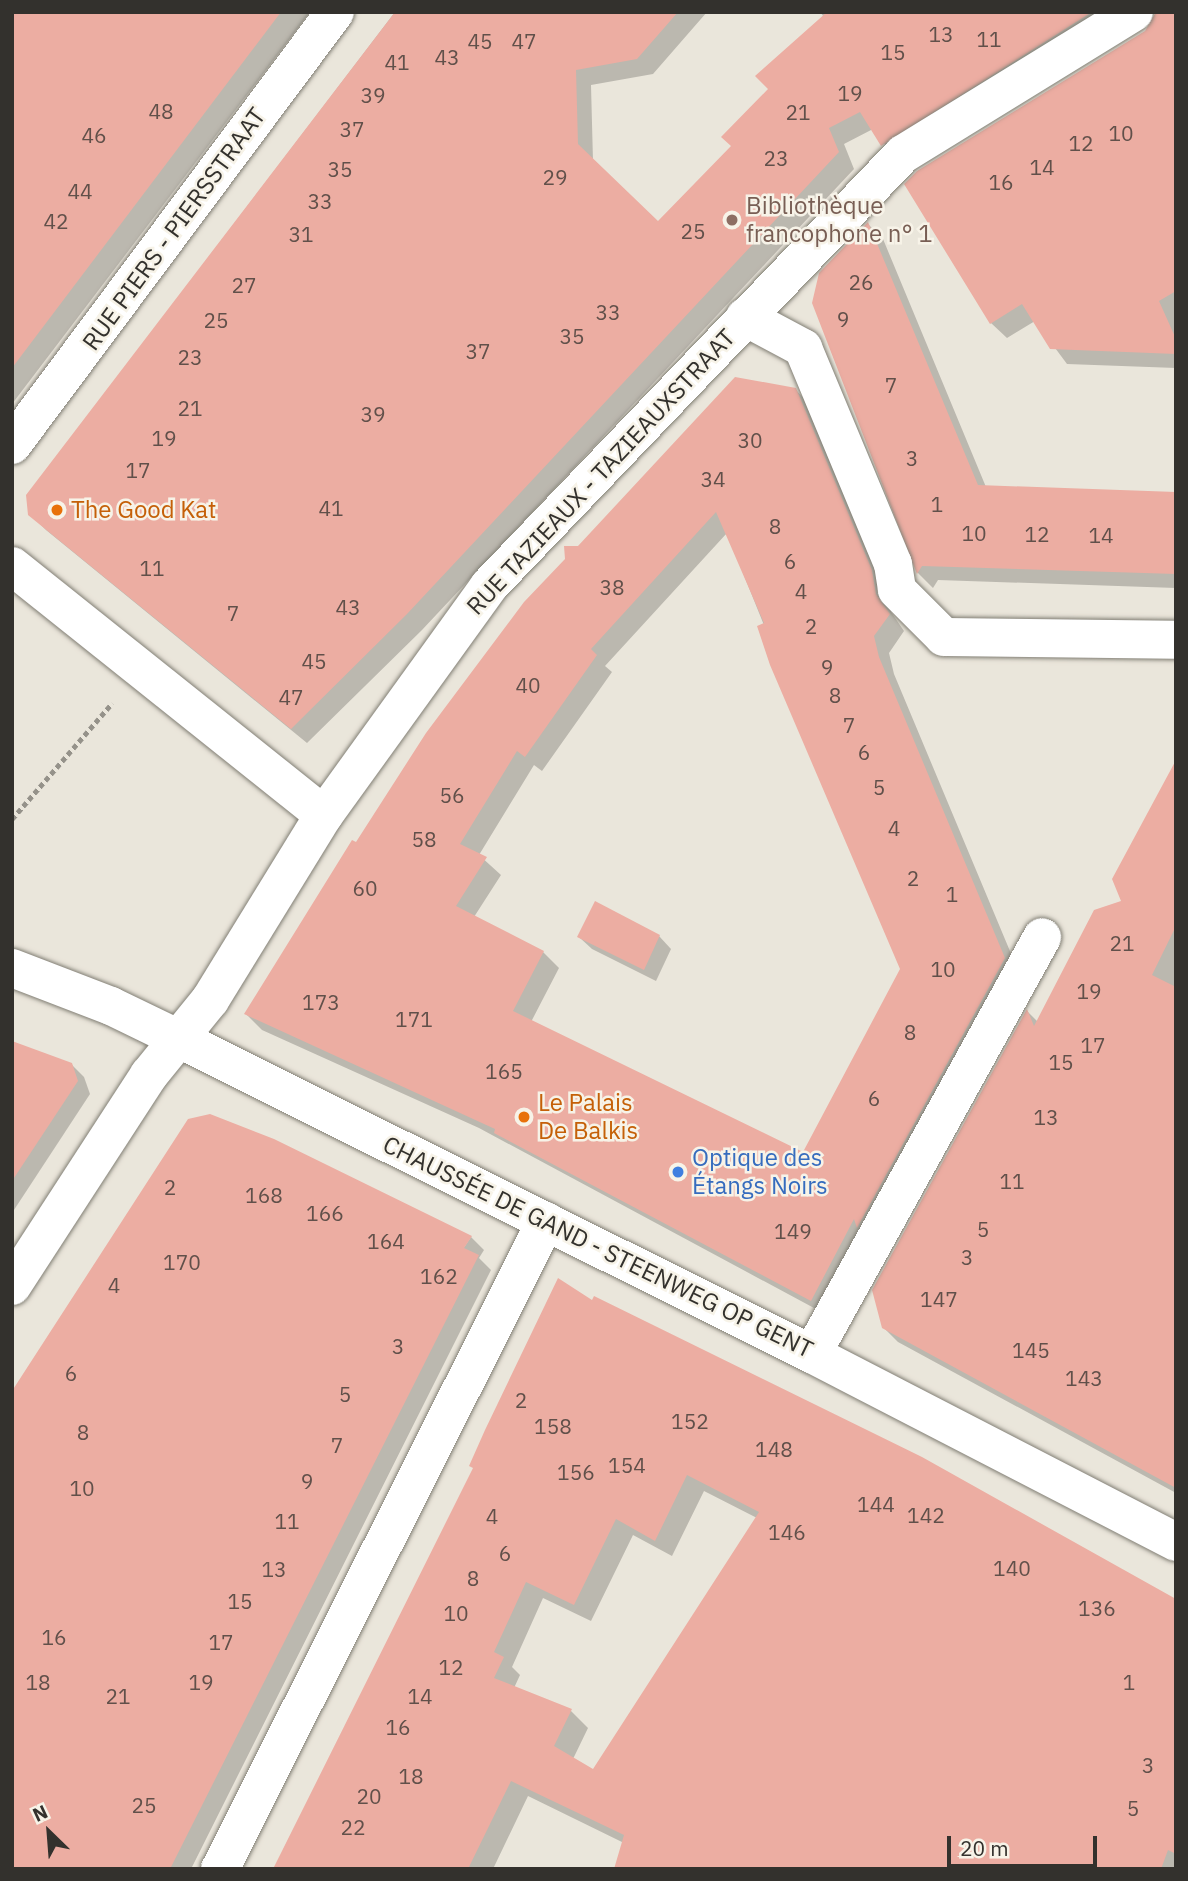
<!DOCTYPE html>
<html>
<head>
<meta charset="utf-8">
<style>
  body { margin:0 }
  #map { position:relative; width:1188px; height:1881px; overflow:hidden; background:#eae6db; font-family:"IBM Plex Sans",sans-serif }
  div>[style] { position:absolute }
  .shadow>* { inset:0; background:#0003 }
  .building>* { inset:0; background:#ecada2 }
  .path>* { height:4.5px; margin-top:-2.25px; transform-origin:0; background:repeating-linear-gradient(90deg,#95928a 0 5px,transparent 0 8.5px) }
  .roads { filter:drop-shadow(0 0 2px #817e74) drop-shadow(0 0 2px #817e74) }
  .minor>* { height:38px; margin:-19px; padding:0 19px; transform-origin:19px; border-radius:19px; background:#fff }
  .dots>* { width:19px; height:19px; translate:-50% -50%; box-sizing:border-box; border:4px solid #f7f3e8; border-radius:50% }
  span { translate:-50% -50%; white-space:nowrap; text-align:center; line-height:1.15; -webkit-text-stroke:5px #f7f3e8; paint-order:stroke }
  .number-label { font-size:21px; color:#61504a }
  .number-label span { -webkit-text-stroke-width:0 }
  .education-label { font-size:24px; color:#785e54 }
  .left { translate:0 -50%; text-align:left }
  .street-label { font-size:24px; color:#33312d }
  .food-label { font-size:24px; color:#c56008 }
  .shop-label { font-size:24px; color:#366cbe }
  .frame { position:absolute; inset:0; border:14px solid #33312d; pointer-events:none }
  .north { position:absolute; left:14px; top:1797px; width:70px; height:70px; -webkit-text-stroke:5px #f7f3e8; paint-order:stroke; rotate:335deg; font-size:19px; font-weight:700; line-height:28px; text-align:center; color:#33312d }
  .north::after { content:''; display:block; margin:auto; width:24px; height:32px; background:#33312d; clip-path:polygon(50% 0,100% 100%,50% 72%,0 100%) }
  .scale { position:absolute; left:947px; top:1836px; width:150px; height:32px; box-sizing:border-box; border:4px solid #33312d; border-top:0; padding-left:9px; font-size:21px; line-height:24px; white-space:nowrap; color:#33312d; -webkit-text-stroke:5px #f7f3e8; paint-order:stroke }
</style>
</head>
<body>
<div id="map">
  <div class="shadow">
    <div style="clip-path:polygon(12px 12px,310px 12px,12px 404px)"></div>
    <div style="clip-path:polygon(395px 12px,707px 12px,653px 74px,591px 85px,593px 161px,658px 224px,733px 146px,824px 17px,820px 12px,1138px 12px,898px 160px,873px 129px,844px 144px,854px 169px,422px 630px,307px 743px,46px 530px,30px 514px,27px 496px)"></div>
    <div style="clip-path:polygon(1155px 12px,1176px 12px,1176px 368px,1067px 364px,1035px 321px,1007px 338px,991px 323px,1155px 22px)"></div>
    <div style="clip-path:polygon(868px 224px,883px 239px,986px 487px,1176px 493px,1176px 588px,938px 580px,933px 588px,918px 573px,814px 302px)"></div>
    <div style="clip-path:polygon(evenodd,795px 389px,811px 406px,887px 587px,891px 612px,904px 631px,889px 653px,894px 674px,1020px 975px,827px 1315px,479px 1128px,262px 1030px,246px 1014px,357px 844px,578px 547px,795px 389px,727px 533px,902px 969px,803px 1154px,531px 1022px,559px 968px,543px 952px,474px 917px,501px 875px,479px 855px,534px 765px,542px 771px,612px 672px,605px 666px,727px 533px)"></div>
    <div style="clip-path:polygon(1176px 763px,1176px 1493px,898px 1342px,883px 1327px,1028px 1012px,1038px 1022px,1123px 902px)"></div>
    <div style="clip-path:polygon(659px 936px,671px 949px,656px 981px,592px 949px,579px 937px)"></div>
    <div style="clip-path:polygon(12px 1043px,71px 1064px,84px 1077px,90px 1094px,12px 1213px)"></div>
    <div style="clip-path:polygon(471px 1237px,484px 1250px,479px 1258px,491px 1270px,191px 1869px,46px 1869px)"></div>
    <div style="clip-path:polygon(evenodd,593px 1303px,1176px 1601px,1176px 1869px,616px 1869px,624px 1843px,528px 1796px,493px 1869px,275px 1869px,593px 1303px,704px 1491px,757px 1518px,593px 1771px,573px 1759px,588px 1728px,571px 1711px,514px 1688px,520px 1675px,512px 1667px,543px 1598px,591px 1621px,633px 1535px,672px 1556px,704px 1491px)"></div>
  </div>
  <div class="building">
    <div style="clip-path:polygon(12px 12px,281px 12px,12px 368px)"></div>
    <div style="clip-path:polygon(395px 12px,678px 12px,637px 59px,576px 70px,578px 144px,658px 221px,731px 146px,721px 137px,768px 89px,755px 76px,827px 12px,1092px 12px,881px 146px,860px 112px,829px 128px,839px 152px,407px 614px,291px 729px,28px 515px,26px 495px)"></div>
    <div style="clip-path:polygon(1156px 12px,1176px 12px,1176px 291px,1159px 301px,1176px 339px,1176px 354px,1050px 349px,1022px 304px,990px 324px,904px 184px,917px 171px,1145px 31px)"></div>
    <div style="clip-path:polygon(868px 222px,978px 485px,1176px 492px,1176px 574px,922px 566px,917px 574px,812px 303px,819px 273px)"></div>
    <div style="clip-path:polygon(evenodd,735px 377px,796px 388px,872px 570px,876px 594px,890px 614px,874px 636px,879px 657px,1005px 958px,857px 1228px,854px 1219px,811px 1301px,494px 1133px,495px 1129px,244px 1014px,352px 840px,356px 842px,426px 733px,524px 602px,565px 559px,564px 546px,578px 546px,735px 377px,716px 512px,764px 623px,757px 626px,770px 665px,900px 969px,803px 1152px,513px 1011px,544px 951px,456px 906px,487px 857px,460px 844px,517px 751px,525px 757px,597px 655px,591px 649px,716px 512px)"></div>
    <div style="clip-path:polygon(1176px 760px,1176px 926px,1152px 975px,1176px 987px,1176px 1488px,882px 1328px,872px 1290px,1027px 1009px,1034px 1026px,1094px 910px,1121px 901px,1112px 879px)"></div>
    <div style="clip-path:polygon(595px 901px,660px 935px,644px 970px,577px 937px)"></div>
    <div style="clip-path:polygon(12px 1041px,72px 1063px,78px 1081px,12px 1181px)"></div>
    <div style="clip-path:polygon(210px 1114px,274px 1139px,472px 1236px,464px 1248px,479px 1255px,170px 1869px,12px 1869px,12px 1391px,188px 1119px)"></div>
    <div style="clip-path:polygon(evenodd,558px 1278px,592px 1300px,594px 1296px,922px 1457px,1176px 1599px,1176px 1854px,1168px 1850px,1161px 1869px,614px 1869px,624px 1835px,511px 1781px,468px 1869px,273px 1869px,473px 1468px,469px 1466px,485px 1430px,558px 1278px,687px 1475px,759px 1512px,593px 1769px,554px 1746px,572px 1709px,494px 1678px,504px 1657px,494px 1652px,526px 1582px,574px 1605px,616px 1519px,655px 1541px,687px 1475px)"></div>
  </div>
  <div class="path">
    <div style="left:12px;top:819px;width:153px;rotate:-49.2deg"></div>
  </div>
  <div class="roads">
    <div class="minor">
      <div style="left:745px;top:317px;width:66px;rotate:28.1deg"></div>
      <div style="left:803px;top:348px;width:234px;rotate:67.4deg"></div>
      <div style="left:893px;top:564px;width:26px;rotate:81deg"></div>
      <div style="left:897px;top:590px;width:66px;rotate:45deg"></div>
      <div style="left:944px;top:637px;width:232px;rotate:0.7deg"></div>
      <div style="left:12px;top:445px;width:540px;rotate:-53.28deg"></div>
      <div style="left:12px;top:566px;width:399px;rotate:38.6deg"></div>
      <div style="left:12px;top:968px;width:106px;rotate:21deg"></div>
      <div style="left:111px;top:1006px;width:76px;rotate:25.9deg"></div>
      <div style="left:179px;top:1039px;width:707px;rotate:26.46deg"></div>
      <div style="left:812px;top:1354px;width:410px;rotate:27.3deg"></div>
      <div style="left:12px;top:1286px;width:252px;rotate:-57deg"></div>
      <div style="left:149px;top:1075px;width:97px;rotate:-50.9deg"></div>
      <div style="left:210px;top:1000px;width:217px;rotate:-58.4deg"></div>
      <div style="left:324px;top:815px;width:282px;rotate:-54.2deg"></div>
      <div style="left:489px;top:586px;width:598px;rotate:-46.22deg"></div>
      <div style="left:903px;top:154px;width:271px;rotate:-31.6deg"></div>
      <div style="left:812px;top:1354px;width:476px;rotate:-61.1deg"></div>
      <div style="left:220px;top:1869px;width:725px;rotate:-63.29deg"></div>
    </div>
  </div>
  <div class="dots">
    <div style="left:732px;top:220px;background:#8d6e63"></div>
    <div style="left:57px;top:510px;background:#e8710a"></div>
    <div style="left:524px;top:1117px;background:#e8710a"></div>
    <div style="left:678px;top:1172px;background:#3f7fe0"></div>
  </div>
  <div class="number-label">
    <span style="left:941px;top:34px">13</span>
    <span style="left:989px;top:39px">11</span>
    <span style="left:480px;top:41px">45</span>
    <span style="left:524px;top:41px">47</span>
    <span style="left:893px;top:52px">15</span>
    <span style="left:447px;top:57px">43</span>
    <span style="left:397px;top:62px">41</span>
    <span style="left:850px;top:93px">19</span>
    <span style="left:373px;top:95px">39</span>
    <span style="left:161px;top:111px">48</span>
    <span style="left:798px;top:112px">21</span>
    <span style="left:352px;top:129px">37</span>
    <span style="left:1121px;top:133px">10</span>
    <span style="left:94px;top:135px">46</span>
    <span style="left:1081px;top:143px">12</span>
    <span style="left:776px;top:158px">23</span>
    <span style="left:1042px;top:167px">14</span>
    <span style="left:340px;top:169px">35</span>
    <span style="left:555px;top:177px">29</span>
    <span style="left:1001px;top:182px">16</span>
    <span style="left:80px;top:191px">44</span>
    <span style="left:320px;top:201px">33</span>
    <span style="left:56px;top:221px">42</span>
    <span style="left:693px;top:231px">25</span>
    <span style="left:301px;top:234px">31</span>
    <span style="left:861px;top:282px">26</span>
    <span style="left:244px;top:285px">27</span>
    <span style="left:608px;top:312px">33</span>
    <span style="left:843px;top:319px">9</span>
    <span style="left:216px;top:320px">25</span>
    <span style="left:572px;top:336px">35</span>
    <span style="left:478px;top:351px">37</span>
    <span style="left:190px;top:357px">23</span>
    <span style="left:891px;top:385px">7</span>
    <span style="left:190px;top:408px">21</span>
    <span style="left:373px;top:414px">39</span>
    <span style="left:164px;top:438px">19</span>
    <span style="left:750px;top:440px">30</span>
    <span style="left:912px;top:458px">3</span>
    <span style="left:138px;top:470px">17</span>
    <span style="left:713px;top:479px">34</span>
    <span style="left:937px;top:504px">1</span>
    <span style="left:331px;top:508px">41</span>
    <span style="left:775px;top:526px">8</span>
    <span style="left:974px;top:533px">10</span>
    <span style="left:1037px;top:534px">12</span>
    <span style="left:1101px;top:535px">14</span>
    <span style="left:790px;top:561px">6</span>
    <span style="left:152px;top:568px">11</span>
    <span style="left:612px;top:587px">38</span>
    <span style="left:801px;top:591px">4</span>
    <span style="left:348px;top:607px">43</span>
    <span style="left:233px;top:613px">7</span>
    <span style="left:811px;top:626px">2</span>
    <span style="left:314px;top:661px">45</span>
    <span style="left:827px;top:667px">9</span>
    <span style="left:528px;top:685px">40</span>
    <span style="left:835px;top:695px">8</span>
    <span style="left:291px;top:697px">47</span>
    <span style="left:849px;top:725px">7</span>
    <span style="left:864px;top:752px">6</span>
    <span style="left:879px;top:787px">5</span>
    <span style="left:452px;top:795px">56</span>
    <span style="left:894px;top:828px">4</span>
    <span style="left:424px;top:839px">58</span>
    <span style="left:913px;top:878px">2</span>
    <span style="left:365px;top:888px">60</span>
    <span style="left:952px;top:894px">1</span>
    <span style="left:1122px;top:943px">21</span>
    <span style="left:943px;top:969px">10</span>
    <span style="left:1089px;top:991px">19</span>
    <span style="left:321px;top:1002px">173</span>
    <span style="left:414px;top:1019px">171</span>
    <span style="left:910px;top:1032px">8</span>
    <span style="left:1093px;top:1045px">17</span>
    <span style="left:1061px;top:1062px">15</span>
    <span style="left:504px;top:1071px">165</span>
    <span style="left:874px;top:1098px">6</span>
    <span style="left:1046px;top:1117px">13</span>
    <span style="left:1012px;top:1181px">11</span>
    <span style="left:170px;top:1187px">2</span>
    <span style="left:264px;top:1195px">168</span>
    <span style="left:325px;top:1213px">166</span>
    <span style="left:983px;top:1229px">5</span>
    <span style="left:793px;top:1231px">149</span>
    <span style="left:386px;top:1241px">164</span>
    <span style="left:967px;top:1257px">3</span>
    <span style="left:182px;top:1262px">170</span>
    <span style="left:439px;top:1276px">162</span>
    <span style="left:114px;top:1285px">4</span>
    <span style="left:939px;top:1299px">147</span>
    <span style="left:398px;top:1346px">3</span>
    <span style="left:1031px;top:1350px">145</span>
    <span style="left:71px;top:1373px">6</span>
    <span style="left:1084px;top:1378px">143</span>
    <span style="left:345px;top:1394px">5</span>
    <span style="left:521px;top:1400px">2</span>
    <span style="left:690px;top:1421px">152</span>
    <span style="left:553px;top:1426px">158</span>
    <span style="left:83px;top:1432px">8</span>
    <span style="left:337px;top:1445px">7</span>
    <span style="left:774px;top:1449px">148</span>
    <span style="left:627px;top:1465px">154</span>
    <span style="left:576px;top:1472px">156</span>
    <span style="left:307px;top:1481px">9</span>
    <span style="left:82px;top:1488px">10</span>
    <span style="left:876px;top:1504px">144</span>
    <span style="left:926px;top:1515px">142</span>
    <span style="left:492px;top:1516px">4</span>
    <span style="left:287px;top:1521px">11</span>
    <span style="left:787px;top:1532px">146</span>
    <span style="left:505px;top:1553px">6</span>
    <span style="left:1012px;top:1568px">140</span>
    <span style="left:274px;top:1569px">13</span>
    <span style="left:473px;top:1578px">8</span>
    <span style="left:240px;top:1601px">15</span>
    <span style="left:1097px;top:1608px">136</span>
    <span style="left:456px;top:1613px">10</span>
    <span style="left:54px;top:1637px">16</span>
    <span style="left:221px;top:1642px">17</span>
    <span style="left:451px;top:1667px">12</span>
    <span style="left:38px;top:1682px">18</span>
    <span style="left:201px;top:1682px">19</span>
    <span style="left:1129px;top:1682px">1</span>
    <span style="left:118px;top:1696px">21</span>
    <span style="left:420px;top:1696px">14</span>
    <span style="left:398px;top:1727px">16</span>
    <span style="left:1148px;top:1765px">3</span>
    <span style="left:411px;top:1776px">18</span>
    <span style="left:369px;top:1796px">20</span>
    <span style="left:144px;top:1805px">25</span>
    <span style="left:1133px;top:1808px">5</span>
    <span style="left:353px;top:1827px">22</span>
  </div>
  <div class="education-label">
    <span class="left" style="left:746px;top:220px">Bibliothèque<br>francophone n° 1</span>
  </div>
  <div class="street-label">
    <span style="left:174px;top:229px;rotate:-54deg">RUE PIERS - PIERSSTRAAT</span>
    <span style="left:601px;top:472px;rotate:-47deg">RUE TAZIEAUX - TAZIEAUXSTRAAT</span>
    <span style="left:598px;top:1247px;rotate:26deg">CHAUSSÉE DE GAND - STEENWEG OP GENT</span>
  </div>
  <div class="food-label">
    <span class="left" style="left:71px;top:510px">The Good Kat</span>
    <span class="left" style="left:538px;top:1117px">Le Palais<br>De Balkis</span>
  </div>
  <div class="shop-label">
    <span class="left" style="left:692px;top:1172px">Optique des<br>Étangs Noirs</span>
  </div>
  <div class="frame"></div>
  <div class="north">N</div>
  <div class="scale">20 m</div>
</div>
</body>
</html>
